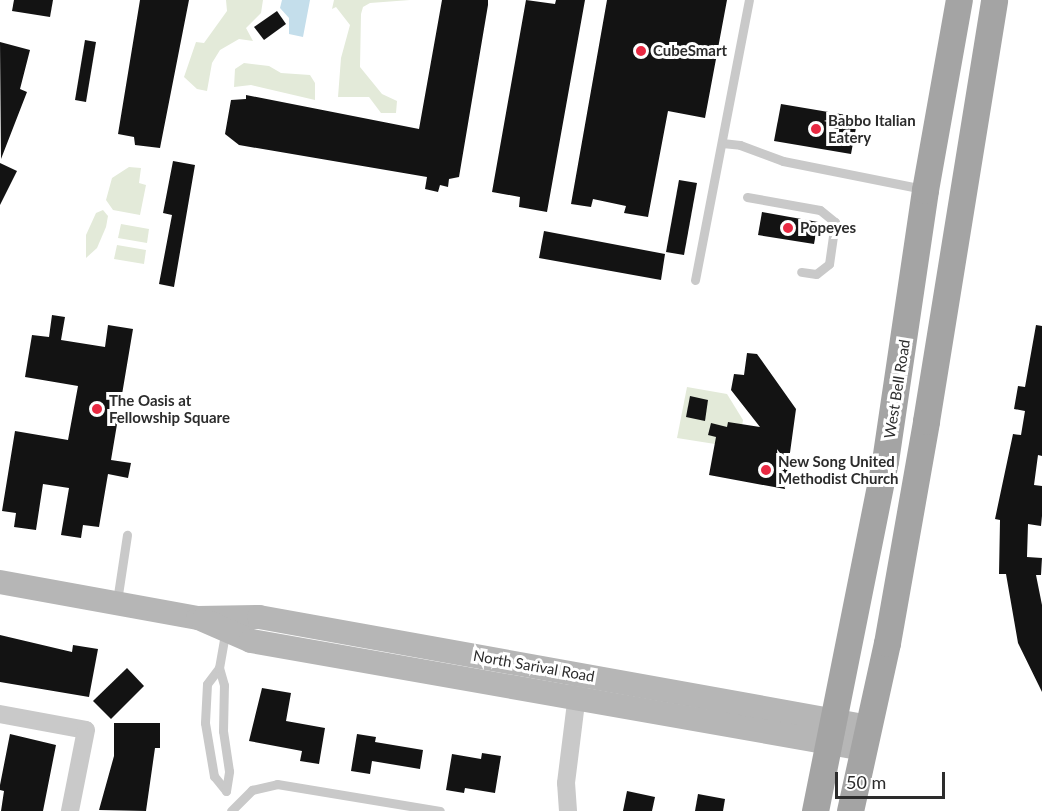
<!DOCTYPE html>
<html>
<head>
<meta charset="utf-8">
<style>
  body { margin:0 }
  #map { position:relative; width:1042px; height:811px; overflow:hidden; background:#fff; font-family:Lato,sans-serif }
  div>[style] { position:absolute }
  .green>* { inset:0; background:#e3ead9 }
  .water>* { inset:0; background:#c4deeb }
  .building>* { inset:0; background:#131313 }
  .service>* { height:9px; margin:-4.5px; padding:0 4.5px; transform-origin:4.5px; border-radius:4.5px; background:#c9c9c9 }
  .minor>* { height:18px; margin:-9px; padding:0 9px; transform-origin:9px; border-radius:9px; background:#c9c9c9 }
  .secondary>* { height:24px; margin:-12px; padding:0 12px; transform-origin:12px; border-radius:12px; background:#b6b6b6 }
  .primary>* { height:27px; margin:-13.5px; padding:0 13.5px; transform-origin:13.5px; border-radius:13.5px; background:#a4a4a4 }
  .dots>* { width:16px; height:16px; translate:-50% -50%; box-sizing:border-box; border:3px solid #fff; border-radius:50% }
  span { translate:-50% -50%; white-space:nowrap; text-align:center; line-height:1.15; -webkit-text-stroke:6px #fff; paint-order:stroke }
  .poi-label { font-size:15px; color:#2c2c2c; font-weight:700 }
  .left { translate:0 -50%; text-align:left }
  .street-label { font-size:15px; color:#2c2c2c }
  .scale { position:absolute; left:835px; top:772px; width:110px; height:27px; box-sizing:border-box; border:3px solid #2c2c2c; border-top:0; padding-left:8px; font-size:18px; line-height:21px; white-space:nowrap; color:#2c2c2c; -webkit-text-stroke:4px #fff; paint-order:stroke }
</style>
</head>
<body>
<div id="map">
  <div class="green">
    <div style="clip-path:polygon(226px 0,263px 0,261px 13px,246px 28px,253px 41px,239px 39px,220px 50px,212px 63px,207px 91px,197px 89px,184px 77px,196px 42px,204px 43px,227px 11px)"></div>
    <div style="clip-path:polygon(334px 0,410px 0,370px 3px,363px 7px,361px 14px,360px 67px,382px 94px,397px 101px,396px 113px,381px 113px,369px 97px,338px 97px,341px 58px,350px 25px,336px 7px,332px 9px)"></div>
    <div style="clip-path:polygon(244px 63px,269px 66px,281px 73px,310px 75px,315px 83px,315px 100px,251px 85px,234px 87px,235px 69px)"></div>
    <div style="clip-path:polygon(129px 167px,141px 168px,139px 183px,146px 185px,140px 215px,113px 210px,106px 200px,112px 178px)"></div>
    <div style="clip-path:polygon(103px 210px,108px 216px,106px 227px,97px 248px,86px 258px,86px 235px,96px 213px)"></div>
    <div style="clip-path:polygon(121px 224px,149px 229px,147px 243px,118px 238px)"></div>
    <div style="clip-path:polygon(117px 245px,146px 250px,144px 264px,114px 259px)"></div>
    <div style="clip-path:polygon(687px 387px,727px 394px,743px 420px,739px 444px,734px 447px,677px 438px)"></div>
  </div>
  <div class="water">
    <div style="clip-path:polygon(282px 0,310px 0,303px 37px,289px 34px,289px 18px,280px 8px)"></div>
  </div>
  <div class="building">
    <div style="clip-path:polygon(14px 0,53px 0,50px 17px,12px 11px)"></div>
    <div style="clip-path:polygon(140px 0,189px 0,160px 148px,135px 145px,134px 137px,118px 134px)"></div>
    <div style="clip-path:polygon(442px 0,488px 0,488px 5px,459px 177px,449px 179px,448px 187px,440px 185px,438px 192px,425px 189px,427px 177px,239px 145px,225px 134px,231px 100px,246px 99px,246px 95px,419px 129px)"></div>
    <div style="clip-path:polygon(526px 0,555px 4px,556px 0,585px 0,547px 212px,519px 207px,520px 197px,492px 192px)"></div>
    <div style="clip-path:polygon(607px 0,727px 0,705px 118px,668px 111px,648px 217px,624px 213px,626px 206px,593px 199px,591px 207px,571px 204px)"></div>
    <div style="clip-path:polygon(277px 11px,286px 24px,264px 40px,254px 27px)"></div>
    <div style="clip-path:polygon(85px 40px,96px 42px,86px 102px,75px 100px)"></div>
    <div style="clip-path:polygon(0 42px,30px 50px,20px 89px,27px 92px,1px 159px)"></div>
    <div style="clip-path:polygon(781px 104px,858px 117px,851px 154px,774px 141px)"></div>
    <div style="clip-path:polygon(173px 161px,195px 165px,174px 287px,159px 284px,172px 215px,163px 213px)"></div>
    <div style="clip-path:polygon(0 163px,17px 171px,0 205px)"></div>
    <div style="clip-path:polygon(679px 180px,697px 183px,684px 255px,666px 252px)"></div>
    <div style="clip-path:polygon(762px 212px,818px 222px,814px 244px,758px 235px)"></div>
    <div style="clip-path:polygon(544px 231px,665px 254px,661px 280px,539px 258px)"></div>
    <div style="clip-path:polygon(52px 315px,65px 317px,61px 340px,105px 347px,108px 325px,133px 329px,111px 460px,131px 463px,128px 478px,108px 474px,99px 527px,83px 525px,81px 538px,61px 535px,69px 488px,43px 484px,36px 530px,14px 527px,16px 513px,2px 511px,15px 431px,68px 440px,78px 386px,25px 377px,32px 335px,49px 337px)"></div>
    <div style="clip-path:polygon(1036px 325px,1042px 326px,1042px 456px,1038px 455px,1034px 485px,1042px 486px,1042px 516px,1041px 526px,1028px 524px,1027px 557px,1042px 558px,1041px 575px,1036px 575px,1042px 605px,1042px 692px,1018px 643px,1006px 574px,999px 574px,1000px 520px,995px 519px,1013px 434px,1021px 435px,1025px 411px,1014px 409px,1018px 386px,1025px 387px)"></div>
    <div style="clip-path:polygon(747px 353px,757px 354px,796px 409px,785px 489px,709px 475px,716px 437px,708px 435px,711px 423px,727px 427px,728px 422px,760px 427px,731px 390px,734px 374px,744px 375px)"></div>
    <div style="clip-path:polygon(690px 396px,708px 400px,705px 421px,686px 417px)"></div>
    <div style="clip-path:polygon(0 635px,72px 652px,73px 645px,98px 649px,89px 697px,0 682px)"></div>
    <div style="clip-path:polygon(127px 668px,144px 686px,111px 719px,93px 701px)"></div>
    <div style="clip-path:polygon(262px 688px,291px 693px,286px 721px,325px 728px,319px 764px,300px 761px,302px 751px,249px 741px)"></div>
    <div style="clip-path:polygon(114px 723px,160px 723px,160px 748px,155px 748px,146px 811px,99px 810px,114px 756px)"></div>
    <div style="clip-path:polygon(10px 734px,56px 745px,43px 811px,1px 811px,4px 791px,0 790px,0 785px)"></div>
    <div style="clip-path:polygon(357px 734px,376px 737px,375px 742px,423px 750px,420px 769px,372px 761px,370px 774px,351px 771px)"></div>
    <div style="clip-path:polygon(482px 753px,501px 756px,495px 793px,465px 788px,464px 793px,446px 790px,452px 754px,481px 759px)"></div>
    <div style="clip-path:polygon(627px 791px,655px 797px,652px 811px,623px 811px)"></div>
    <div style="clip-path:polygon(698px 794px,725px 799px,723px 811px,695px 811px)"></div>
  </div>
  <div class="service">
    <div style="left:722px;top:143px;width:18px;rotate:6deg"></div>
    <div style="left:740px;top:145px;width:46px;rotate:20.4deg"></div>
    <div style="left:783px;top:161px;width:143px;rotate:11.3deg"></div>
    <div style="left:747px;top:197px;width:74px;rotate:10.1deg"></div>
    <div style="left:820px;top:210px;width:19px;rotate:39deg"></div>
    <div style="left:835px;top:222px;width:42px;rotate:98.1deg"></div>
    <div style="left:829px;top:264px;width:16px;rotate:142deg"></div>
    <div style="left:816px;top:274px;width:15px;rotate:-172deg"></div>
    <div style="left:695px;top:280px;width:285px;rotate:-79.1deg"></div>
    <div style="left:117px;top:601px;width:67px;rotate:-81.4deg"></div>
    <div style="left:219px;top:668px;width:20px;rotate:127deg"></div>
    <div style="left:207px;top:684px;width:39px;rotate:93deg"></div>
    <div style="left:205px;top:723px;width:54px;rotate:80.4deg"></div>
    <div style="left:214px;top:776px;width:19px;rotate:51deg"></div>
    <div style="left:226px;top:791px;width:20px;rotate:-81deg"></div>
    <div style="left:229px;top:771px;width:40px;rotate:-98.5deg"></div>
    <div style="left:223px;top:731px;width:46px;rotate:-88.8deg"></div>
    <div style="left:224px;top:685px;width:18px;rotate:-106deg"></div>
    <div style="left:219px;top:668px;width:39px;rotate:-80deg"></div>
    <div style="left:231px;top:811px;width:30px;rotate:-45deg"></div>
    <div style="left:252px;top:790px;width:26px;rotate:-13deg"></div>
    <div style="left:277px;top:784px;width:165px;rotate:9.4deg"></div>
  </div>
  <div class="minor">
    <div style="left:0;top:714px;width:87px;rotate:10.5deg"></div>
    <div style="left:86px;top:730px;width:83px;rotate:101.2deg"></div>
    <div style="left:568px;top:811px;width:28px;rotate:-94deg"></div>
    <div style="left:566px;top:783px;width:97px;rotate:-82.9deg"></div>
  </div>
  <div class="secondary">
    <div style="left:0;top:582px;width:201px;rotate:10.3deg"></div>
    <div style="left:198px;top:618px;width:61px;rotate:-0.9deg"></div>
    <div style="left:259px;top:617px;width:620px;rotate:10.22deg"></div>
    <div style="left:203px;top:620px;width:52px;rotate:23.6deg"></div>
    <div style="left:251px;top:641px;width:622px;rotate:9.99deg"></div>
  </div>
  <div class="primary">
    <div style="left:815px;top:811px;width:357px;rotate:-78.7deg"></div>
    <div style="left:885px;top:461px;width:274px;rotate:-81.6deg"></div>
    <div style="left:925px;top:190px;width:193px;rotate:-79.9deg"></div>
    <div style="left:850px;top:811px;width:172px;rotate:-77.6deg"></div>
    <div style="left:887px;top:643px;width:225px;rotate:-80deg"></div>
    <div style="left:926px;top:421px;width:426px;rotate:-80.8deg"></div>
  </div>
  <div class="dots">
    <div style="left:641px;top:51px;background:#e82942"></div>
    <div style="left:816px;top:129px;background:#e82942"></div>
    <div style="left:788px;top:228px;background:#e82942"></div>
    <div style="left:97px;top:409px;background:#e82942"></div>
    <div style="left:766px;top:470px;background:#e82942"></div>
  </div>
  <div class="poi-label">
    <span class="left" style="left:653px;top:51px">CubeSmart</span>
    <span class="left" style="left:828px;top:129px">Babbo Italian<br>Eatery</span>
    <span class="left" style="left:800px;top:228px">Popeyes</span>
    <span class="left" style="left:109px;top:409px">The Oasis at<br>Fellowship Square</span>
    <span class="left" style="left:778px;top:470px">New Song United<br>Methodist Church</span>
  </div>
  <div class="street-label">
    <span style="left:897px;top:389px;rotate:-81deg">West Bell Road</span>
    <span style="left:534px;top:666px;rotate:10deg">North Sarival Road</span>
  </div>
  <div class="scale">50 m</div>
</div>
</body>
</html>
